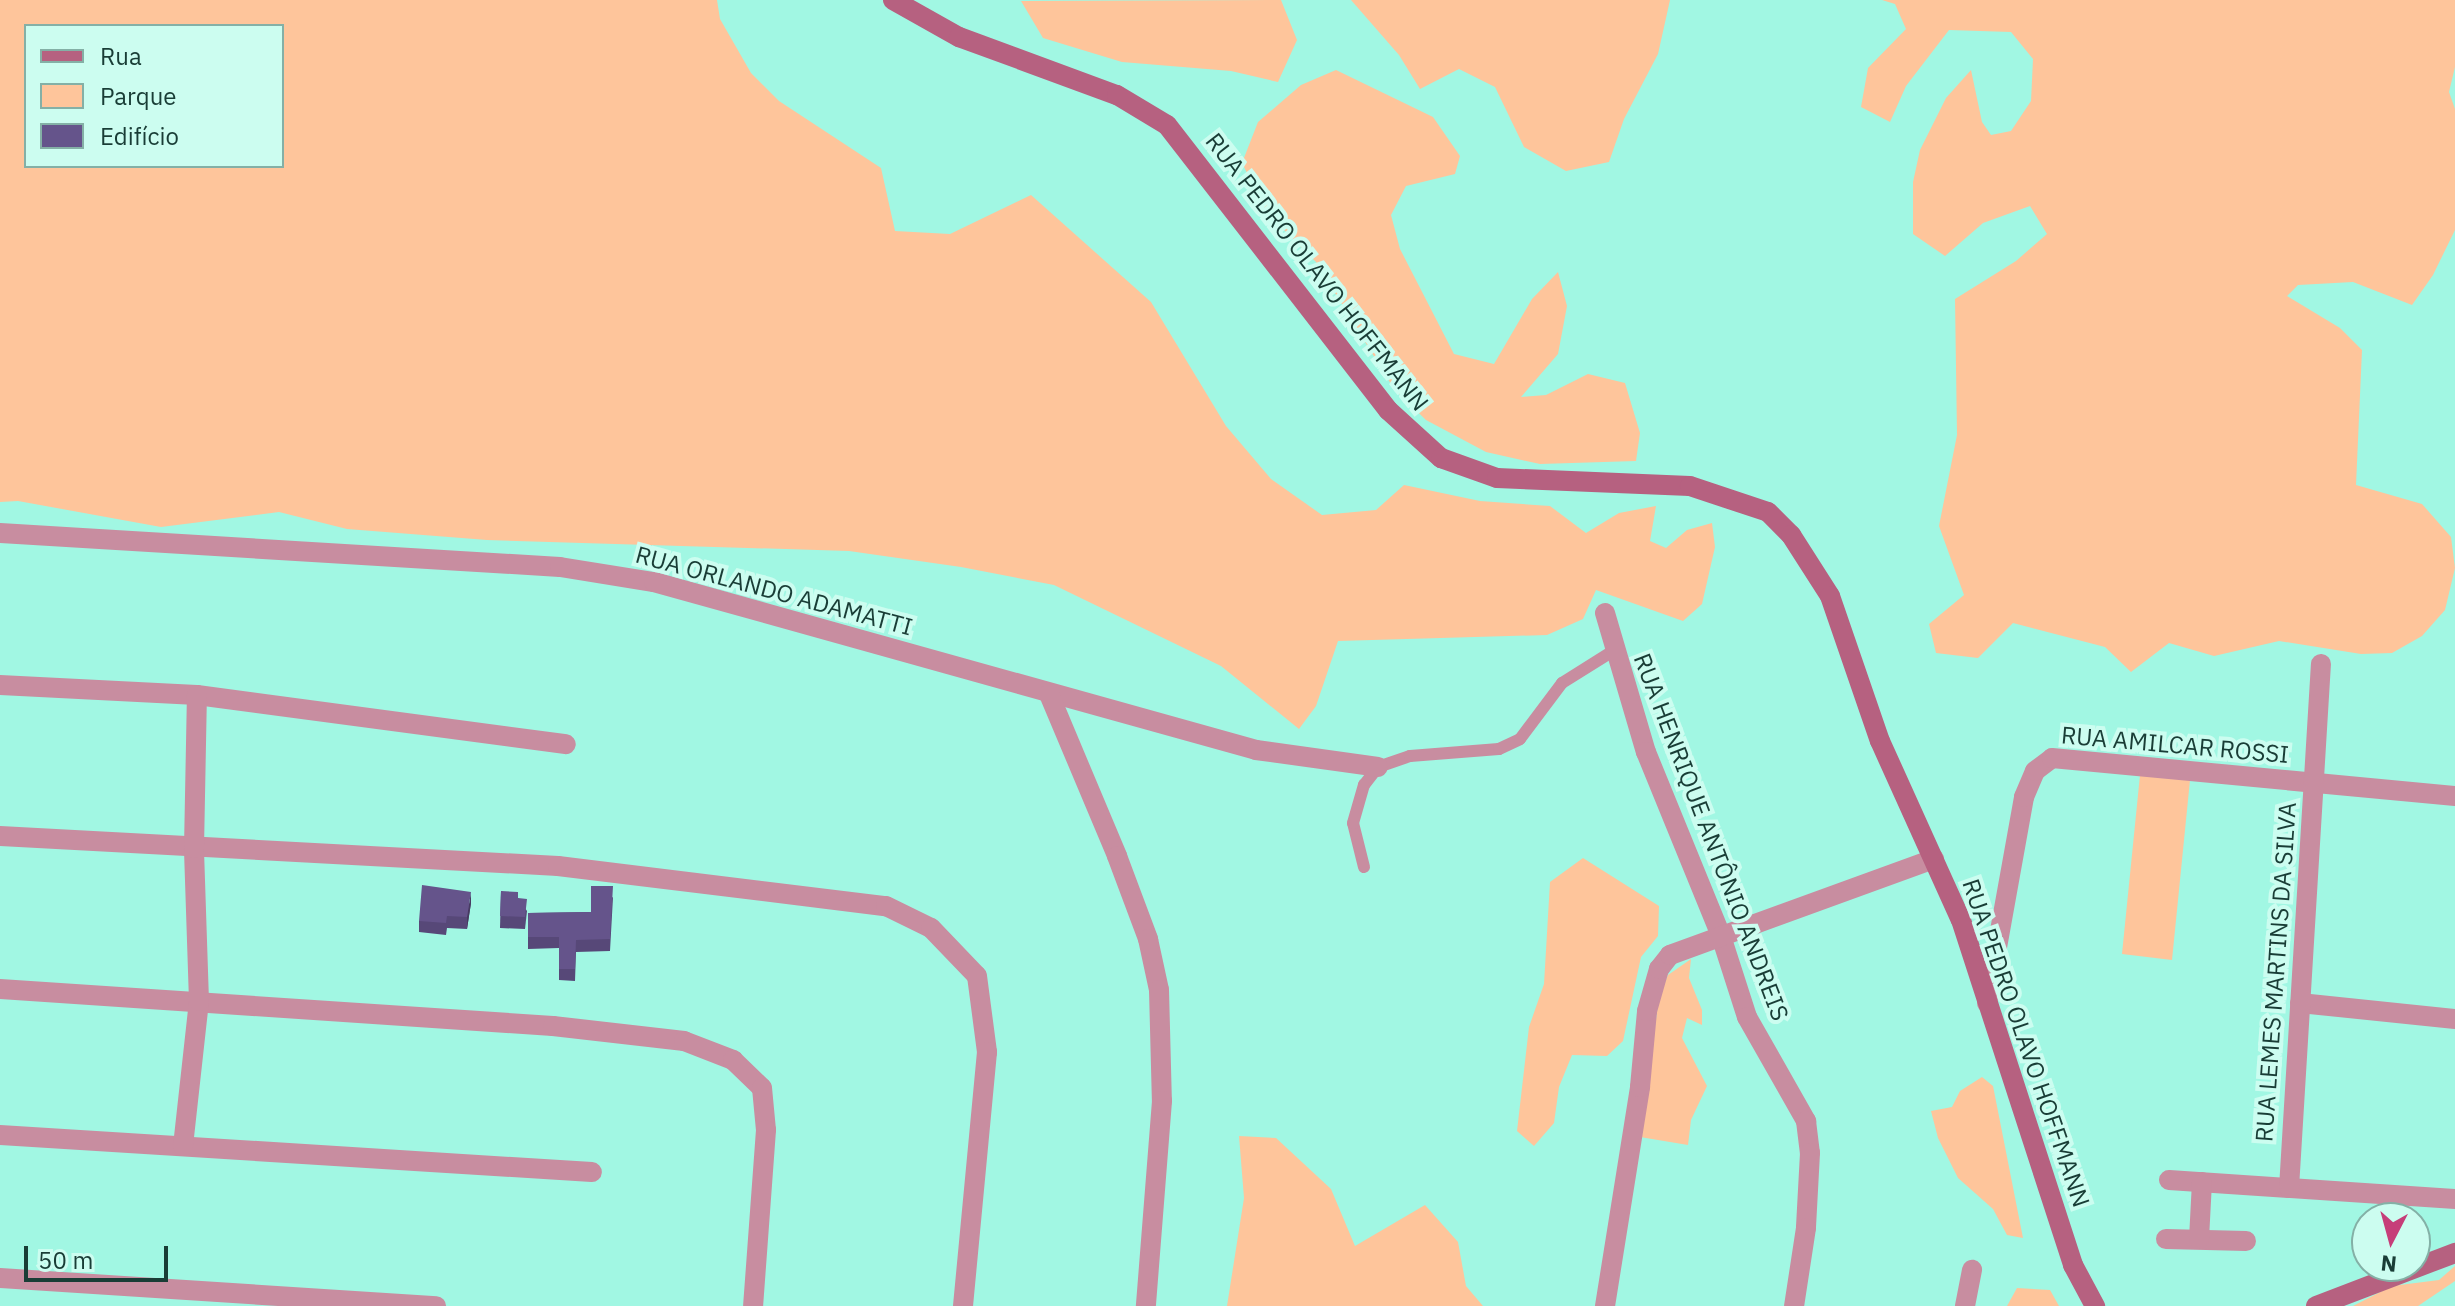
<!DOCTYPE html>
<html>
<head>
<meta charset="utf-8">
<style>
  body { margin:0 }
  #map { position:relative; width:2455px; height:1306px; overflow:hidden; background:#a1f7e3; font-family:"IBM Plex Sans",sans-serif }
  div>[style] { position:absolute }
  .green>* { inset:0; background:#fec59b }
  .lane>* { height:12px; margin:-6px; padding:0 6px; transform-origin:6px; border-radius:6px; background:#c88da0 }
  .street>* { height:20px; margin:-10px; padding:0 10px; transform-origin:10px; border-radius:10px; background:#c88da0 }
  .secondary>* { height:20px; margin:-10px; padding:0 10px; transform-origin:10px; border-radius:10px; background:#b66180 }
  .wall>* { inset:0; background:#574878 }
  .shaded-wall>* { inset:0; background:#473b61 }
  .building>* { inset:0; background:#65548b }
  span { translate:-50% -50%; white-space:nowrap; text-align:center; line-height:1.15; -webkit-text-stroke:8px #ccfdf0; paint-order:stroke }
  .street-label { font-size:24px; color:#193d36 }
  .legend { position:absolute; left:24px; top:24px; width:260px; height:144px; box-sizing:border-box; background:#ccfdf0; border:2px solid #84b0a6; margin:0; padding:10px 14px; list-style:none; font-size:24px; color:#193d36 }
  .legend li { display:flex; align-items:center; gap:16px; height:40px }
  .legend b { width:40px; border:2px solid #84b0a6 }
  .north { position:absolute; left:2351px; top:1202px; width:80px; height:80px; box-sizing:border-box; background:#ccfdf0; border:2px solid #84b0a6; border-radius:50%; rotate:186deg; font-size:22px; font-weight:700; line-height:32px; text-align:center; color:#193d36 }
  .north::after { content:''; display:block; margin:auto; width:28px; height:36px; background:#c63e79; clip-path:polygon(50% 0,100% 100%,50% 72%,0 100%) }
  .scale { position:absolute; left:24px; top:1246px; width:144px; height:36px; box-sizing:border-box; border:4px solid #193d36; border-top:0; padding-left:10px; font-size:24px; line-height:28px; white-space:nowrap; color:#193d36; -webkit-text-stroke:6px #ccfdf0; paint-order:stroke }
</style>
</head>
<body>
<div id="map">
  <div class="green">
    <div style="clip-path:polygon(evenodd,0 0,717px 0,720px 19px,751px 73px,779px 101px,881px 168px,895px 231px,950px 234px,1031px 195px,1151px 302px,1226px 426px,1271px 479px,1322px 515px,1376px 510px,1404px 485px,1480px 501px,1550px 506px,1586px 533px,1619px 513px,1656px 506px,1650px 541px,1666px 548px,1687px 530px,1712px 523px,1715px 547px,1702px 604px,1683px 621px,1596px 590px,1583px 619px,1547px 635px,1338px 641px,1316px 706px,1299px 729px,1221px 666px,1054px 585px,961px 567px,849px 551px,487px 540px,347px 529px,279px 512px,161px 527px,18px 501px,0 502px,0 0,26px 26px,282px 26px,282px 166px,26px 166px,26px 26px)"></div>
    <div style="clip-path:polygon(1281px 0,1297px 40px,1278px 82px,1231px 71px,1122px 62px,1043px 38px,1021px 1px)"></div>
    <div style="clip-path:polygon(1351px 0,1670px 0,1658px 54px,1624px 119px,1609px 162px,1566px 171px,1524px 147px,1495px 87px,1459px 69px,1420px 89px,1399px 55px)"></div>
    <div style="clip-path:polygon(1882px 0,2455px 0,2455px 67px,2449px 92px,2455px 109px,2455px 230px,2433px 275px,2412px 305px,2353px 282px,2298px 285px,2287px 296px,2340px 328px,2362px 350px,2356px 485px,2422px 504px,2451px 537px,2455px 568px,2445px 610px,2422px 636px,2392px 653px,2361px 654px,2279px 641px,2214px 656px,2169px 643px,2131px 672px,2105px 647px,2013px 623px,1978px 658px,1936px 653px,1929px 624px,1964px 595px,1939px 526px,1957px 435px,1955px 299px,2016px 261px,2047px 234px,2030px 206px,1983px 223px,1945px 256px,1913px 234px,1913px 182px,1920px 150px,1946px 98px,1971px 70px,1982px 122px,1991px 135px,2011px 131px,2031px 101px,2033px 59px,2011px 32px,1949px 30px,1906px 86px,1890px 122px,1861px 107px,1868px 68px,1906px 29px,1895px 4px)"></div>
    <div style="clip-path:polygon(1336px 70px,1433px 117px,1460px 156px,1455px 174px,1406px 186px,1391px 215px,1400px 249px,1454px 354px,1494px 364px,1532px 299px,1558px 272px,1567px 306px,1558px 354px,1521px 397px,1546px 395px,1588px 374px,1625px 383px,1640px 433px,1636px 461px,1540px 464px,1486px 452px,1426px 420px,1394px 389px,1316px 262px,1267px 213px,1242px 163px,1258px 122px,1301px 85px)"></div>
    <div style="clip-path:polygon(2140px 775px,2190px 780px,2172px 960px,2122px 954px)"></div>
    <div style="clip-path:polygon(1583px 858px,1659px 906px,1658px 936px,1641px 957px,1623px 1041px,1607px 1056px,1572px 1055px,1559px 1087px,1554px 1123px,1534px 1146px,1517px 1131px,1529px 1027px,1544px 984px,1550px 882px)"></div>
    <div style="clip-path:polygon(1691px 959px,1689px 978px,1702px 1010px,1702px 1025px,1687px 1018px,1682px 1038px,1707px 1086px,1691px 1120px,1688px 1145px,1640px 1137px,1659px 997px,1668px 975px)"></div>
    <div style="clip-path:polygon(1982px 1077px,1993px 1086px,2023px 1238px,2007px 1235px,1993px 1209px,1958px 1178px,1938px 1138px,1931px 1111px,1952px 1107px,1960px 1091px)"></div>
    <div style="clip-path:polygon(1239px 1136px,1276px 1138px,1331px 1189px,1355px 1246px,1425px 1205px,1458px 1242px,1466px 1286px,1483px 1306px,1227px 1306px,1244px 1198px)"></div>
    <div style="clip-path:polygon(2455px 1266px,2455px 1281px,2418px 1306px,2353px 1306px,2392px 1286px,2439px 1280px)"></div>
    <div style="clip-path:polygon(2017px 1288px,2050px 1290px,2059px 1306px,2007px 1306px)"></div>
  </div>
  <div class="lane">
    <div style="left:1364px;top:867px;width:45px;rotate:-104deg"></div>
    <div style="left:1353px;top:823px;width:40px;rotate:-74deg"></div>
    <div style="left:1364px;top:785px;width:23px;rotate:-52deg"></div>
    <div style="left:1378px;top:767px;width:34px;rotate:-19deg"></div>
    <div style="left:1410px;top:756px;width:89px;rotate:-4.5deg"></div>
    <div style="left:1499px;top:749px;width:23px;rotate:-25deg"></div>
    <div style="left:1520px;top:739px;width:70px;rotate:-53.1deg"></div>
    <div style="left:1562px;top:683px;width:60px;rotate:-32.1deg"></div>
  </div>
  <div class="street">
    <div style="left:0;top:533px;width:561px;rotate:3.47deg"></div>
    <div style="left:560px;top:567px;width:95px;rotate:9.1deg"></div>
    <div style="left:654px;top:582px;width:625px;rotate:15.59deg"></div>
    <div style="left:1256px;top:750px;width:123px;rotate:7.9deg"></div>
    <div style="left:1605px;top:613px;width:145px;rotate:73.6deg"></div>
    <div style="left:1646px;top:752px;width:199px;rotate:67.8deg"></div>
    <div style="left:1721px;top:936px;width:85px;rotate:72.2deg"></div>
    <div style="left:1747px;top:1017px;width:120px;rotate:60.4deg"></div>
    <div style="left:1806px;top:1121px;width:32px;rotate:83deg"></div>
    <div style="left:1810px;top:1153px;width:75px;rotate:93.1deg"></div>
    <div style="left:1806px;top:1228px;width:79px;rotate:98.7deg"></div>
    <div style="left:0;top:685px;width:197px;rotate:2.9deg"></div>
    <div style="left:197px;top:695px;width:372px;rotate:7.6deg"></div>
    <div style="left:1049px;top:694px;width:176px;rotate:67.2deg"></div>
    <div style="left:1117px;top:856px;width:89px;rotate:69.5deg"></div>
    <div style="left:1148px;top:939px;width:52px;rotate:77.8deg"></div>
    <div style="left:1159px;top:990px;width:111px;rotate:88.5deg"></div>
    <div style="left:1162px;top:1101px;width:206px;rotate:94.5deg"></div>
    <div style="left:0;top:836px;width:559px;rotate:3.08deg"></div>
    <div style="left:558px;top:866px;width:330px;rotate:7deg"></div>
    <div style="left:886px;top:906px;width:50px;rotate:26.1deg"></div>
    <div style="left:931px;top:928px;width:66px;rotate:46.2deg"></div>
    <div style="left:977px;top:976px;width:77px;rotate:82.5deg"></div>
    <div style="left:987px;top:1052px;width:255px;rotate:95.4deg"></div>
    <div style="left:0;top:989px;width:554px;rotate:3.83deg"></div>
    <div style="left:553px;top:1026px;width:132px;rotate:6.5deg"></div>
    <div style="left:684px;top:1041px;width:53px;rotate:21.2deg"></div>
    <div style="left:733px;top:1060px;width:40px;rotate:44deg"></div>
    <div style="left:762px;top:1088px;width:42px;rotate:84.6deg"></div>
    <div style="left:766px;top:1130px;width:176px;rotate:94.2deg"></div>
    <div style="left:1987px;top:1003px;width:209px;rotate:-79.8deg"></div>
    <div style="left:2024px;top:797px;width:28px;rotate:-67deg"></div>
    <div style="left:2035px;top:771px;width:21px;rotate:-37deg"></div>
    <div style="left:2052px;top:758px;width:405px;rotate:5.4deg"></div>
    <div style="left:2300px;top:1003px;width:156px;rotate:5.9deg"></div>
    <div style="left:0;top:1135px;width:593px;rotate:3.58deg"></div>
    <div style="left:183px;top:1146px;width:146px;rotate:-83.7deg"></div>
    <div style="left:199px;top:1001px;width:153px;rotate:-91.9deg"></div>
    <div style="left:194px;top:848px;width:153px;rotate:-88.9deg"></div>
    <div style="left:2169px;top:1180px;width:287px;rotate:3.8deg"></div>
    <div style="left:2289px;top:1188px;width:525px;rotate:-86.51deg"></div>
    <div style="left:2166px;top:1239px;width:80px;rotate:1.4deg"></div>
    <div style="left:2199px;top:1239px;width:57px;rotate:-87deg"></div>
    <div style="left:0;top:1278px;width:437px;rotate:3.7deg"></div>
    <div style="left:1605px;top:1306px;width:222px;rotate:-80.9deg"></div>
    <div style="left:1640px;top:1087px;width:76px;rotate:-84.7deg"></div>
    <div style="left:1647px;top:1011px;width:44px;rotate:-74.1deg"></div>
    <div style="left:1659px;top:969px;width:18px;rotate:-52deg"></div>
    <div style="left:1670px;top:955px;width:281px;rotate:-20deg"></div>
    <div style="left:1965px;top:1306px;width:37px;rotate:-79deg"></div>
  </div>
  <div class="secondary">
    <div style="left:893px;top:0;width:76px;rotate:29.3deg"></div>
    <div style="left:959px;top:37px;width:168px;rotate:20.2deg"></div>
    <div style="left:1117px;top:95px;width:58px;rotate:31deg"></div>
    <div style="left:1167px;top:125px;width:361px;rotate:52.2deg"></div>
    <div style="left:1388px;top:410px;width:72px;rotate:42.2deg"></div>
    <div style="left:1441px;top:458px;width:59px;rotate:19.7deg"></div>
    <div style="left:1497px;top:478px;width:193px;rotate:2.4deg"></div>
    <div style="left:1690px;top:486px;width:82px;rotate:18.4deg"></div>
    <div style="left:1768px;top:512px;width:33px;rotate:45deg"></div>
    <div style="left:1791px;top:535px;width:72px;rotate:57.4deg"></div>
    <div style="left:1830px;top:596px;width:153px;rotate:71deg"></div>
    <div style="left:1880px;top:741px;width:196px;rotate:65.7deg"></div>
    <div style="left:1961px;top:920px;width:363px;rotate:72deg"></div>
    <div style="left:2073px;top:1265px;width:47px;rotate:61.8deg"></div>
    <div style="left:2316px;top:1306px;width:149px;rotate:-20.9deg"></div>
  </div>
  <div class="wall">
    <div style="clip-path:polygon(501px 891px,518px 898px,527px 911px,525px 929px,500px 928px)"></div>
    <div style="clip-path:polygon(613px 897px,610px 951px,576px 952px,575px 981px,559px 980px,559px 948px,528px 949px,528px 913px,591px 912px)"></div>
    <div style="clip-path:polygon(471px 903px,467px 929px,447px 928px,446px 935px,419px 932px,419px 921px)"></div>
  </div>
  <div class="shaded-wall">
    <div style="clip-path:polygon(471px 892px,471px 903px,467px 929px,467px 917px)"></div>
  </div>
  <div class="building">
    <div style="clip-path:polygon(422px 885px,471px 892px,467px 917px,447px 916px,446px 923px,419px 921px)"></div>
    <div style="clip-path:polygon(591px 886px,613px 886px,610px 939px,576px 940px,575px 969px,559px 969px,559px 937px,528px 937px,528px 913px,591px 912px)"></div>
    <div style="clip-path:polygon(501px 891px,518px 892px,518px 898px,527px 899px,525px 917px,500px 916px)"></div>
  </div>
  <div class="street-label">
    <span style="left:1317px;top:272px;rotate:52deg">RUA PEDRO OLAVO HOFFMANN</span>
    <span style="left:774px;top:591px;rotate:15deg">RUA ORLANDO ADAMATTI</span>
    <span style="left:2175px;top:745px;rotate:5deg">RUA AMILCAR ROSSI</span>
    <span style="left:1711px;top:837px;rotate:69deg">RUA HENRIQUE ANTÔNIO ANDREIS</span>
    <span style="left:2276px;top:972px;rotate:-86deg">RUA LEMES MARTINS DA SILVA</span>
    <span style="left:2026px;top:1043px;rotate:71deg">RUA PEDRO OLAVO HOFFMANN</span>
  </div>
  <ul class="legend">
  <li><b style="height:10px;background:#b66180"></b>Rua</li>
  <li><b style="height:22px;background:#fec59b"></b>Parque</li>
  <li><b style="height:22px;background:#65548b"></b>Edifício</li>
  </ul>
  <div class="north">N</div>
  <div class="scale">50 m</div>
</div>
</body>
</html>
